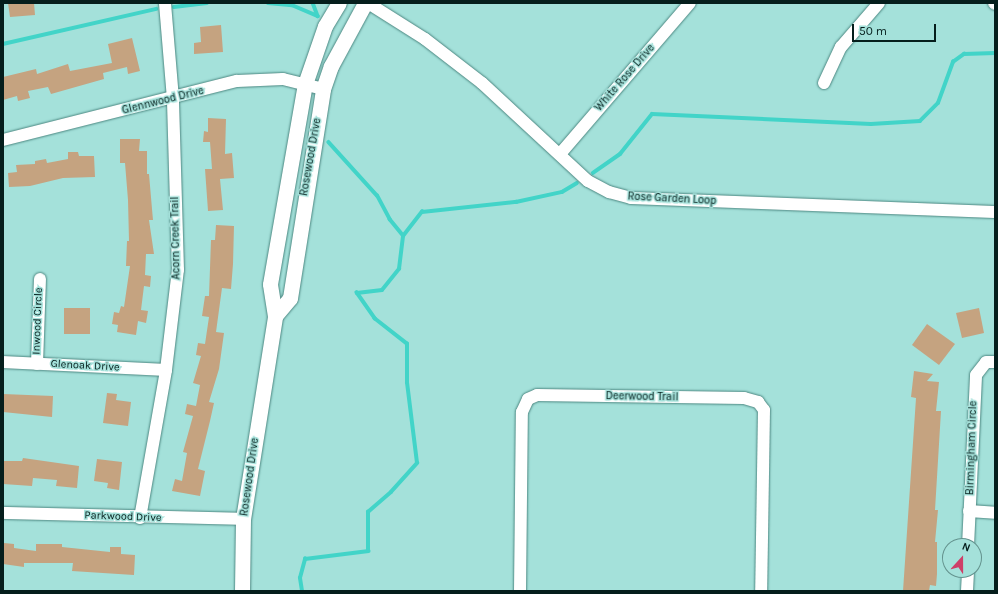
<!DOCTYPE html>
<html>
<head>
<meta charset="utf-8">
<style>
  body { margin:0 }
  #map { position:relative; width:998px; height:594px; overflow:hidden; background:#a4e1da; font-family:Karla,sans-serif }
  div>[style] { position:absolute }
  .stream>* { height:3.5px; margin:-1.75px; padding:0 1.75px; transform-origin:1.75px; border-radius:1.75px; background:#42d4c8 }
  .building>* { inset:0; background:#c5a380 }
  .roads { filter:drop-shadow(0 0 1px #4c8781) drop-shadow(0 0 1px #4c8781) }
  .minor>* { height:12px; margin:-6px; padding:0 6px; transform-origin:6px; border-radius:6px; background:#fff }
  .major>* { height:15px; margin:-7.5px; padding:0 7.5px; transform-origin:7.5px; border-radius:7.5px; background:#fff }
  span { translate:-50% -50%; white-space:nowrap; text-align:center; line-height:1.15; -webkit-text-stroke:3px #a4e1da; paint-order:stroke }
  .street-label { font-size:11px; color:#051e1c }
  .frame { position:absolute; inset:0; border:4px solid #051e1c; pointer-events:none }
  .north { position:absolute; left:942px; top:538px; width:40px; height:40px; box-sizing:border-box; background:#a4e1da; border:1px solid #64938e; border-radius:50%; rotate:21deg; font-size:11px; font-weight:700; line-height:16px; text-align:center; color:#051e1c }
  .north::after { content:''; display:block; margin:auto; width:14px; height:18px; background:#ce3f68; clip-path:polygon(50% 0,100% 100%,50% 72%,0 100%) }
  .scale { position:absolute; left:852px; top:24px; width:84px; height:18px; box-sizing:border-box; border:2px solid #051e1c; border-top:0; padding-left:5px; font-size:12px; line-height:14px; white-space:nowrap; color:#051e1c; -webkit-text-stroke:3px #a4e1da; paint-order:stroke }
</style>
</head>
<body>
<div id="map">
  <div class="stream">
    <div style="left:268px;top:3px;width:24px;rotate:5deg"></div>
    <div style="left:292px;top:5px;width:28px;rotate:23deg"></div>
    <div style="left:313px;top:3px;width:14px;rotate:69deg"></div>
    <div style="left:174px;top:7px;width:33px;rotate:-7deg"></div>
    <div style="left:3px;top:44px;width:157px;rotate:-12.9deg"></div>
    <div style="left:593px;top:173px;width:33px;rotate:-35deg"></div>
    <div style="left:620px;top:154px;width:51px;rotate:-51.3deg"></div>
    <div style="left:652px;top:114px;width:219px;rotate:2.6deg"></div>
    <div style="left:871px;top:124px;width:49px;rotate:-3.5deg"></div>
    <div style="left:920px;top:121px;width:25px;rotate:-45deg"></div>
    <div style="left:938px;top:103px;width:44px;rotate:-69.9deg"></div>
    <div style="left:953px;top:62px;width:14px;rotate:-36deg"></div>
    <div style="left:964px;top:54px;width:31px;rotate:-2deg"></div>
    <div style="left:403px;top:236px;width:31px;rotate:-52deg"></div>
    <div style="left:422px;top:212px;width:95px;rotate:-6.1deg"></div>
    <div style="left:516px;top:202px;width:47px;rotate:-12.3deg"></div>
    <div style="left:562px;top:192px;width:17px;rotate:-31deg"></div>
    <div style="left:302px;top:591px;width:13px;rotate:-99deg"></div>
    <div style="left:300px;top:578px;width:20px;rotate:-75deg"></div>
    <div style="left:305px;top:559px;width:64px;rotate:-7.2deg"></div>
    <div style="left:368px;top:551px;width:39px;rotate:-90deg"></div>
    <div style="left:368px;top:512px;width:30px;rotate:-41deg"></div>
    <div style="left:391px;top:492px;width:39px;rotate:-48deg"></div>
    <div style="left:417px;top:463px;width:81px;rotate:-97.1deg"></div>
    <div style="left:407px;top:383px;width:39px;rotate:-90deg"></div>
    <div style="left:407px;top:344px;width:41px;rotate:-142deg"></div>
    <div style="left:375px;top:319px;width:32px;rotate:-125deg"></div>
    <div style="left:357px;top:293px;width:25px;rotate:-7deg"></div>
    <div style="left:382px;top:290px;width:27px;rotate:-51deg"></div>
    <div style="left:399px;top:269px;width:33px;rotate:-83deg"></div>
    <div style="left:403px;top:236px;width:21px;rotate:-129deg"></div>
    <div style="left:390px;top:220px;width:27px;rotate:-118deg"></div>
    <div style="left:377px;top:196px;width:72px;rotate:-132.2deg"></div>
  </div>
  <div class="building">
    <div style="clip-path:polygon(8px 3px,34px 3px,35px 15px,10px 17px)"></div>
    <div style="clip-path:polygon(221px 25px,223px 52px,194px 54px,194px 43px,201px 42px,200px 27px)"></div>
    <div style="clip-path:polygon(132px 38px,140px 71px,128px 74px,127px 67px,103px 73px,104px 79px,51px 94px,48px 87px,28px 91px,30px 98px,18px 101px,17px 96px,3px 100px,3px 77px,36px 69px,37px 74px,68px 64px,70px 71px,112px 63px,108px 44px)"></div>
    <div style="clip-path:polygon(208px 118px,226px 119px,225px 154px,232px 153px,234px 178px,220px 179px,223px 210px,208px 211px,205px 169px,212px 169px,210px 142px,203px 142px,204px 131px,208px 132px)"></div>
    <div style="clip-path:polygon(120px 139px,140px 139px,139px 151px,147px 151px,147px 174px,149px 174px,152px 209px,153px 220px,149px 220px,154px 254px,146px 254px,145px 275px,151px 276px,150px 287px,144px 286px,141px 310px,148px 311px,146px 323px,138px 321px,136px 335px,117px 332px,118px 325px,112px 324px,114px 312px,119px 313px,121px 306px,124px 307px,130px 266px,126px 266px,127px 241px,129px 241px,128px 200px,125px 163px,120px 163px)"></div>
    <div style="clip-path:polygon(68px 152px,78px 152px,79px 156px,94px 156px,95px 177px,63px 178px,30px 186px,9px 187px,8px 173px,17px 172px,16px 165px,35px 164px,35px 161px,46px 159px,47px 163px,68px 159px)"></div>
    <div style="clip-path:polygon(216px 225px,234px 226px,233px 264px,231px 289px,222px 288px,216px 332px,224px 333px,219px 369px,209px 402px,214px 403px,210px 421px,198px 469px,205px 471px,200px 496px,172px 491px,175px 479px,182px 481px,187px 453px,183px 452px,193px 416px,185px 414px,187px 404px,196px 406px,200px 385px,193px 383px,201px 356px,196px 355px,198px 343px,205px 344px,209px 317px,202px 316px,205px 296px,209px 296px,211px 240px,215px 240px)"></div>
    <div style="clip-path:polygon(64px 308px,90px 308px,90px 334px,64px 334px)"></div>
    <div style="clip-path:polygon(979px 308px,984px 333px,962px 338px,956px 313px)"></div>
    <div style="clip-path:polygon(927px 324px,955px 344px,939px 365px,912px 345px)"></div>
    <div style="clip-path:polygon(914px 371px,933px 374px,927px 381px,939px 382px,936px 411px,941px 411px,935px 510px,938px 510px,935px 542px,937px 542px,937px 574px,936px 586px,930px 585px,929px 591px,903px 591px,916px 398px,911px 397px)"></div>
    <div style="clip-path:polygon(107px 393px,117px 394px,116px 400px,131px 402px,128px 426px,103px 423px)"></div>
    <div style="clip-path:polygon(3px 394px,53px 396px,52px 417px,3px 412px)"></div>
    <div style="clip-path:polygon(23px 458px,79px 466px,77px 488px,56px 486px,57px 480px,33px 478px,32px 486px,3px 484px,3px 461px,22px 461px)"></div>
    <div style="clip-path:polygon(97px 459px,122px 462px,119px 490px,107px 488px,108px 483px,94px 481px)"></div>
    <div style="clip-path:polygon(4px 543px,14px 544px,14px 548px,36px 551px,36px 544px,62px 544px,62px 547px,110px 552px,110px 547px,121px 547px,121px 554px,135px 555px,134px 575px,72px 571px,73px 563px,24px 563px,24px 567px,3px 564px)"></div>
  </div>
  <div class="roads">
    <div class="minor">
      <div style="left:368px;top:3px;width:67px;rotate:32.3deg"></div>
      <div style="left:425px;top:39px;width:72px;rotate:37.7deg"></div>
      <div style="left:482px;top:83px;width:144px;rotate:42.8deg"></div>
      <div style="left:588px;top:181px;width:24px;rotate:28deg"></div>
      <div style="left:609px;top:192px;width:23px;rotate:15deg"></div>
      <div style="left:631px;top:198px;width:364px;rotate:2.2deg"></div>
      <div style="left:994px;top:3px;width:1px;rotate:45deg"></div>
      <div style="left:824px;top:83px;width:40px;rotate:-65deg"></div>
      <div style="left:841px;top:47px;width:58px;rotate:-49.2deg"></div>
      <div style="left:3px;top:140px;width:241px;rotate:-14.2deg"></div>
      <div style="left:237px;top:81px;width:46px;rotate:-2.5deg"></div>
      <div style="left:283px;top:79px;width:41px;rotate:14deg"></div>
      <div style="left:560px;top:154px;width:199px;rotate:-49.3deg"></div>
      <div style="left:3px;top:362px;width:163px;rotate:2.8deg"></div>
      <div style="left:37px;top:364px;width:85px;rotate:-88deg"></div>
      <div style="left:969px;top:511px;width:26px;rotate:4deg"></div>
      <div style="left:3px;top:513px;width:240px;rotate:1.4deg"></div>
      <div style="left:140px;top:518px;width:150px;rotate:-80deg"></div>
      <div style="left:166px;top:370px;width:101px;rotate:-83.2deg"></div>
      <div style="left:178px;top:270px;width:171px;rotate:-91.7deg"></div>
      <div style="left:173px;top:99px;width:96px;rotate:-94.8deg"></div>
      <div style="left:968px;top:546px;width:171px;rotate:-87.3deg"></div>
      <div style="left:976px;top:375px;width:16px;rotate:-52deg"></div>
      <div style="left:986px;top:362px;width:9px"></div>
      <div style="left:520px;top:591px;width:179px;rotate:-89.4deg"></div>
      <div style="left:522px;top:412px;width:14px;rotate:-65deg"></div>
      <div style="left:528px;top:399px;width:10px;rotate:-24deg"></div>
      <div style="left:537px;top:395px;width:207px;rotate:0.8deg"></div>
      <div style="left:744px;top:398px;width:15px;rotate:16deg"></div>
      <div style="left:758px;top:402px;width:10px;rotate:53deg"></div>
      <div style="left:764px;top:410px;width:181px;rotate:90.9deg"></div>
      <div style="left:967px;top:591px;width:21px;rotate:-87deg"></div>
    </div>
    <div class="major">
      <div style="left:275px;top:316px;width:23px;rotate:-50deg"></div>
      <div style="left:290px;top:298px;width:212px;rotate:-81deg"></div>
      <div style="left:323px;top:89px;width:24px;rotate:-71deg"></div>
      <div style="left:331px;top:66px;width:72px;rotate:-61.6deg"></div>
      <div style="left:242px;top:591px;width:72px;rotate:-89.2deg"></div>
      <div style="left:243px;top:519px;width:206px;rotate:-81deg"></div>
      <div style="left:275px;top:316px;width:32px;rotate:-99deg"></div>
      <div style="left:270px;top:284px;width:203px;rotate:-80.1deg"></div>
      <div style="left:305px;top:84px;width:61px;rotate:-71deg"></div>
      <div style="left:325px;top:26px;width:27px;rotate:-59deg"></div>
    </div>
  </div>
  <div class="street-label">
    <span style="left:625px;top:78px;rotate:-49deg">White Rose Drive</span>
    <span style="left:163px;top:101px;rotate:-14deg">Glennwood Drive</span>
    <span style="left:311px;top:157px;rotate:-80deg">Rosewood Drive</span>
    <span style="left:672px;top:199px;rotate:3deg">Rose Garden Loop</span>
    <span style="left:176px;top:238px;rotate:-91deg">Acorn Creek Trail</span>
    <span style="left:38px;top:321px;rotate:-88deg">Inwood Circle</span>
    <span style="left:85px;top:366px;rotate:3deg">Glenoak Drive</span>
    <span style="left:642px;top:397px;rotate:1deg">Deerwood Trail</span>
    <span style="left:972px;top:448px;rotate:-88deg">Birmingham Circle</span>
    <span style="left:250px;top:477px;rotate:-82deg">Rosewood Drive</span>
    <span style="left:123px;top:517px;rotate:2deg">Parkwood Drive</span>
  </div>
  <div class="frame"></div>
  <div class="north">N</div>
  <div class="scale">50 m</div>
</div>
</body>
</html>
